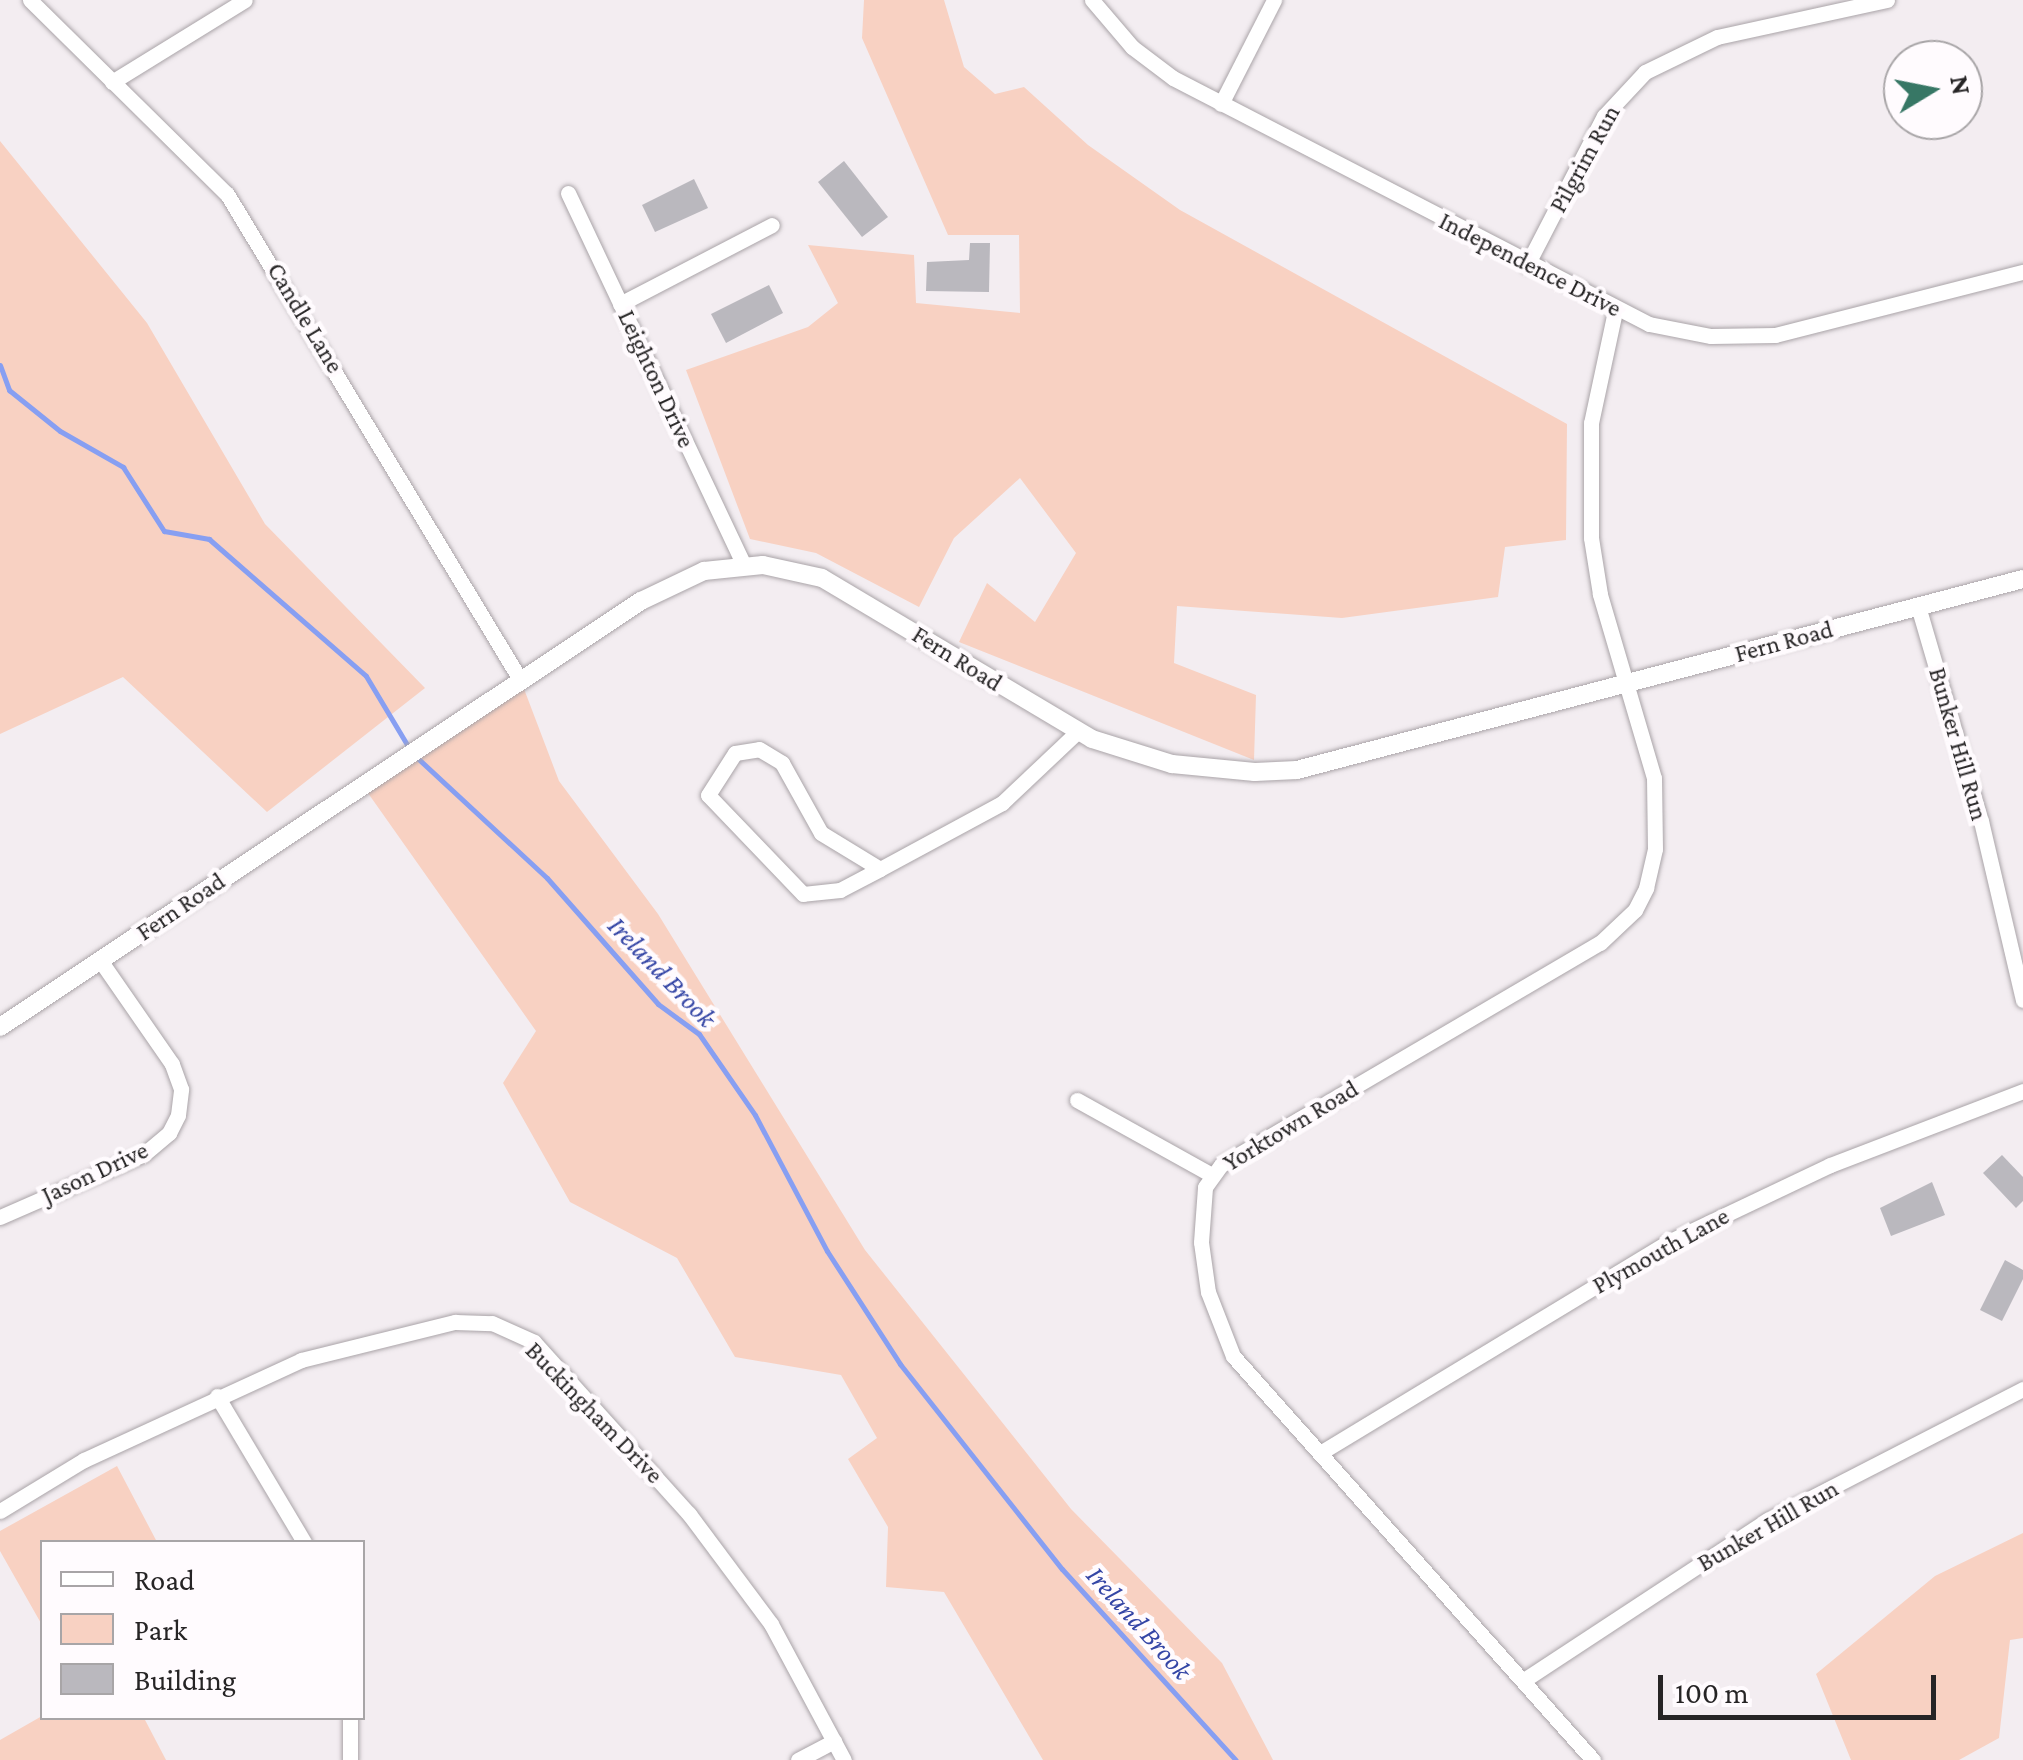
<!DOCTYPE html>
<html>
<head>
<meta charset="utf-8">
<style>
  body { margin:0 }
  #map { position:relative; width:2023px; height:1760px; overflow:hidden; background:#f3edf1; font-family:"Crimson Pro",serif }
  div>[style] { position:absolute }
  .green>* { inset:0; background:#f8d1c2 }
  .stream>* { height:5px; margin:-2.5px; padding:0 2.5px; transform-origin:2.5px; border-radius:2.5px; background:#879ff2 }
  .building>* { inset:0; background:#bab8be }
  .roads { filter:drop-shadow(0 0 2px #aaa4a8) drop-shadow(0 0 2px #aaa4a8) }
  .minor>* { height:15px; margin:-7.5px; padding:0 7.5px; transform-origin:7.5px; border-radius:7.5px; background:#fff }
  .tertiary>* { height:18px; margin:-9px; padding:0 9px; transform-origin:9px; border-radius:9px; background:#fff }
  span { translate:-50% -50%; white-space:nowrap; text-align:center; line-height:1.15; -webkit-text-stroke:9px #fffbfe; paint-order:stroke }
  .street-label { font-size:25px; color:#262425 }
  .water-label { font-size:28px; color:#3445a5; font-style:italic }
  .legend { position:absolute; left:40px; top:1540px; width:325px; height:180px; box-sizing:border-box; background:#fffbfe; border:2px solid #a8a5a7; margin:0; padding:12px 18px; list-style:none; font-size:30px; color:#262425 }
  .legend li { display:flex; align-items:center; gap:20px; height:50px }
  .legend b { width:50px; border:2px solid #a8a5a7 }
  .north { position:absolute; left:1883px; top:40px; width:100px; height:100px; box-sizing:border-box; background:#fffbfe; border:2px solid #a8a5a7; border-radius:50%; rotate:80deg; font-size:28px; font-weight:700; line-height:40px; text-align:center; color:#262425 }
  .north::after { content:''; display:block; margin:auto; width:35px; height:45px; background:#377765; clip-path:polygon(50% 0,100% 100%,50% 72%,0 100%) }
  .scale { position:absolute; left:1658px; top:1675px; width:278px; height:45px; box-sizing:border-box; border:5px solid #262425; border-top:0; padding-left:12px; font-size:30px; line-height:35px; white-space:nowrap; color:#262425; -webkit-text-stroke:8px #fffbfe; paint-order:stroke }
</style>
</head>
<body>
<div id="map">
  <div class="green">
    <div style="clip-path:polygon(864px 0,944px 0,964px 67px,995px 94px,1024px 87px,1088px 145px,1180px 210px,1567px 424px,1566px 540px,1505px 547px,1498px 597px,1342px 618px,1177px 606px,1174px 663px,1256px 695px,1254px 760px,959px 642px,987px 583px,1035px 622px,1076px 553px,1020px 478px,954px 538px,919px 607px,816px 553px,750px 539px,686px 370px,808px 327px,838px 303px,808px 245px,914px 255px,916px 303px,1020px 313px,1019px 235px,948px 235px,862px 38px)"></div>
    <div style="clip-path:polygon(0 141px,147px 323px,265px 524px,425px 688px,267px 812px,123px 677px,0 734px)"></div>
    <div style="clip-path:polygon(521px 681px,559px 781px,658px 914px,865px 1250px,1071px 1509px,1222px 1663px,1273px 1760px,1043px 1760px,944px 1592px,886px 1587px,888px 1527px,848px 1459px,877px 1438px,841px 1375px,735px 1357px,677px 1258px,570px 1202px,503px 1083px,536px 1031px,363px 786px)"></div>
    <div style="clip-path:polygon(117px 1466px,157px 1542px,42px 1542px,42px 1625px,0 1551px,0 1531px)"></div>
    <div style="clip-path:polygon(2023px 1533px,2023px 1638px,2010px 1640px,1999px 1738px,1959px 1760px,1851px 1760px,1816px 1674px,1935px 1576px)"></div>
    <div style="clip-path:polygon(42px 1716px,144px 1718px,166px 1760px,0 1760px,0 1740px)"></div>
  </div>
  <div class="stream">
    <div style="left:0;top:365px;width:27px;rotate:70deg"></div>
    <div style="left:9px;top:390px;width:65px;rotate:38.8deg"></div>
    <div style="left:60px;top:431px;width:73px;rotate:29.7deg"></div>
    <div style="left:123px;top:467px;width:76px;rotate:57.4deg"></div>
    <div style="left:164px;top:531px;width:46px;rotate:10.1deg"></div>
    <div style="left:209px;top:539px;width:208px;rotate:41.1deg"></div>
    <div style="left:366px;top:676px;width:90px;rotate:59.1deg"></div>
    <div style="left:412px;top:753px;width:184px;rotate:42.8deg"></div>
    <div style="left:547px;top:878px;width:168px;rotate:48.6deg"></div>
    <div style="left:658px;top:1004px;width:51px;rotate:36.2deg"></div>
    <div style="left:699px;top:1034px;width:98px;rotate:55.3deg"></div>
    <div style="left:755px;top:1115px;width:154px;rotate:62.1deg"></div>
    <div style="left:827px;top:1251px;width:135px;rotate:57.1deg"></div>
    <div style="left:900px;top:1364px;width:261px;rotate:51.7deg"></div>
    <div style="left:1062px;top:1569px;width:258px;rotate:47.7deg"></div>
  </div>
  <div class="building">
    <div style="clip-path:polygon(844px 161px,888px 217px,862px 237px,818px 182px)"></div>
    <div style="clip-path:polygon(694px 179px,708px 208px,655px 232px,642px 205px)"></div>
    <div style="clip-path:polygon(970px 243px,990px 243px,989px 292px,926px 291px,927px 262px,969px 260px)"></div>
    <div style="clip-path:polygon(769px 285px,783px 313px,726px 343px,711px 314px)"></div>
    <div style="clip-path:polygon(2002px 1155px,2023px 1177px,2023px 1201px,2016px 1208px,1983px 1173px)"></div>
    <div style="clip-path:polygon(1932px 1182px,1945px 1215px,1891px 1236px,1880px 1208px)"></div>
    <div style="clip-path:polygon(2005px 1260px,2023px 1270px,2023px 1279px,2002px 1321px,1980px 1310px)"></div>
  </div>
  <div class="roads">
    <div class="minor">
      <div style="left:30px;top:0;width:276px;rotate:44.6deg"></div>
      <div style="left:227px;top:194px;width:569px;rotate:58.88deg"></div>
      <div style="left:1092px;top:0;width:62px;rotate:49.6deg"></div>
      <div style="left:1132px;top:47px;width:51px;rotate:37.1deg"></div>
      <div style="left:1173px;top:78px;width:536px;rotate:27.33deg"></div>
      <div style="left:1649px;top:324px;width:63px;rotate:11deg"></div>
      <div style="left:1711px;top:336px;width:64px;rotate:-0.9deg"></div>
      <div style="left:1775px;top:335px;width:256px;rotate:-14.3deg"></div>
      <div style="left:112px;top:82px;width:156px;rotate:-31.7deg"></div>
      <div style="left:1221px;top:104px;width:117px;rotate:-63deg"></div>
      <div style="left:568px;top:193px;width:412px;rotate:64.7deg"></div>
      <div style="left:1527px;top:265px;width:168px;rotate:-62.7deg"></div>
      <div style="left:1604px;top:116px;width:60px;rotate:-47deg"></div>
      <div style="left:1645px;top:72px;width:80px;rotate:-25.9deg"></div>
      <div style="left:1717px;top:37px;width:174px;rotate:-12.3deg"></div>
      <div style="left:620px;top:304px;width:171px;rotate:-27.5deg"></div>
      <div style="left:1918px;top:606px;width:224px;rotate:73.7deg"></div>
      <div style="left:1981px;top:821px;width:184px;rotate:76.8deg"></div>
      <div style="left:759px;top:749px;width:27px;rotate:31deg"></div>
      <div style="left:782px;top:763px;width:80px;rotate:60.9deg"></div>
      <div style="left:821px;top:833px;width:69px;rotate:31.4deg"></div>
      <div style="left:880px;top:869px;width:45px;rotate:152.3deg"></div>
      <div style="left:840px;top:890px;width:37px;rotate:174deg"></div>
      <div style="left:803px;top:894px;width:137px;rotate:-133.8deg"></div>
      <div style="left:708px;top:795px;width:50px;rotate:-57.3deg"></div>
      <div style="left:735px;top:753px;width:24px;rotate:-9deg"></div>
      <div style="left:880px;top:869px;width:139px;rotate:-28.4deg"></div>
      <div style="left:1002px;top:803px;width:103px;rotate:-43.4deg"></div>
      <div style="left:1077px;top:1100px;width:154px;rotate:29.1deg"></div>
      <div style="left:0;top:1217px;width:157px;rotate:-23.6deg"></div>
      <div style="left:144px;top:1154px;width:33px;rotate:-40deg"></div>
      <div style="left:169px;top:1133px;width:20px;rotate:-63deg"></div>
      <div style="left:178px;top:1115px;width:26px;rotate:-83deg"></div>
      <div style="left:181px;top:1089px;width:27px;rotate:-110deg"></div>
      <div style="left:172px;top:1064px;width:126px;rotate:-124.7deg"></div>
      <div style="left:217px;top:1396px;width:170px;rotate:59.2deg"></div>
      <div style="left:1320px;top:1453px;width:407px;rotate:-31.2deg"></div>
      <div style="left:1668px;top:1242px;width:179px;rotate:-25.4deg"></div>
      <div style="left:1830px;top:1165px;width:207px;rotate:-21deg"></div>
      <div style="left:0;top:1511px;width:98px;rotate:-31.3deg"></div>
      <div style="left:84px;top:1460px;width:239px;rotate:-24.7deg"></div>
      <div style="left:301px;top:1360px;width:159px;rotate:-13.9deg"></div>
      <div style="left:455px;top:1322px;width:37px;rotate:2deg"></div>
      <div style="left:492px;top:1323px;width:46px;rotate:24.3deg"></div>
      <div style="left:534px;top:1342px;width:232px;rotate:48deg"></div>
      <div style="left:689px;top:1514px;width:137px;rotate:53.3deg"></div>
      <div style="left:771px;top:1624px;width:154px;rotate:61.8deg"></div>
      <div style="left:1524px;top:1680px;width:292px;rotate:-33.3deg"></div>
      <div style="left:1768px;top:1520px;width:287px;rotate:-27.2deg"></div>
      <div style="left:350px;top:1718px;width:42px;rotate:90deg"></div>
      <div style="left:798px;top:1760px;width:41px;rotate:-27.8deg"></div>
      <div style="left:1593px;top:1760px;width:541px;rotate:-131.7deg"></div>
      <div style="left:1233px;top:1356px;width:69px;rotate:-111.3deg"></div>
      <div style="left:1208px;top:1292px;width:50px;rotate:-98deg"></div>
      <div style="left:1201px;top:1242px;width:55px;rotate:-85.8deg"></div>
      <div style="left:1205px;top:1187px;width:27px;rotate:-54deg"></div>
      <div style="left:1221px;top:1165px;width:439px;rotate:-30.4deg"></div>
      <div style="left:1600px;top:943px;width:48px;rotate:-43.3deg"></div>
      <div style="left:1635px;top:910px;width:25px;rotate:-63deg"></div>
      <div style="left:1646px;top:888px;width:40px;rotate:-77deg"></div>
      <div style="left:1655px;top:849px;width:71px;rotate:-90.8deg"></div>
      <div style="left:1654px;top:778px;width:192px;rotate:-106.4deg"></div>
      <div style="left:1600px;top:594px;width:57px;rotate:-99.1deg"></div>
      <div style="left:1591px;top:538px;width:115px;rotate:-90deg"></div>
      <div style="left:1591px;top:423px;width:115px;rotate:-77.9deg"></div>
    </div>
    <div class="tertiary">
      <div style="left:0;top:1027px;width:770px;rotate:-33.61deg"></div>
      <div style="left:641px;top:601px;width:70px;rotate:-25.5deg"></div>
      <div style="left:704px;top:571px;width:59px;rotate:-5.8deg"></div>
      <div style="left:763px;top:565px;width:60px;rotate:12.4deg"></div>
      <div style="left:822px;top:578px;width:314px;rotate:30.8deg"></div>
      <div style="left:1092px;top:739px;width:84px;rotate:17.4deg"></div>
      <div style="left:1172px;top:764px;width:83px;rotate:5.5deg"></div>
      <div style="left:1255px;top:772px;width:42px;rotate:-2.7deg"></div>
      <div style="left:1297px;top:770px;width:751px;rotate:-14.74deg"></div>
    </div>
  </div>
  <div class="street-label">
    <span style="left:1585px;top:159px;rotate:-61deg">Pilgrim Run</span>
    <span style="left:1530px;top:265px;rotate:27deg">Independence Drive</span>
    <span style="left:305px;top:318px;rotate:59deg">Candle Lane</span>
    <span style="left:656px;top:379px;rotate:65deg">Leighton Drive</span>
    <span style="left:1784px;top:642px;rotate:-15deg">Fern Road</span>
    <span style="left:957px;top:659px;rotate:32deg">Fern Road</span>
    <span style="left:1958px;top:744px;rotate:74deg">Bunker Hill Run</span>
    <span style="left:181px;top:907px;rotate:-34deg">Fern Road</span>
    <span style="left:1291px;top:1126px;rotate:-31deg">Yorktown Road</span>
    <span style="left:95px;top:1173px;rotate:-25deg">Jason Drive</span>
    <span style="left:1661px;top:1251px;rotate:-29deg">Plymouth Lane</span>
    <span style="left:594px;top:1413px;rotate:46deg">Buckingham Drive</span>
    <span style="left:1768px;top:1526px;rotate:-30deg">Bunker Hill Run</span>
  </div>
  <div class="water-label">
    <span style="left:662px;top:972px;rotate:46deg">Ireland Brook</span>
    <span style="left:1139px;top:1623px;rotate:48deg">Ireland Brook</span>
  </div>
  <ul class="legend">
  <li><b style="height:12px;background:#fff"></b>Road</li>
  <li><b style="height:28px;background:#f8d1c2"></b>Park</li>
  <li><b style="height:28px;background:#bab8be"></b>Building</li>
  </ul>
  <div class="north">N</div>
  <div class="scale">100 m</div>
</div>
</body>
</html>
